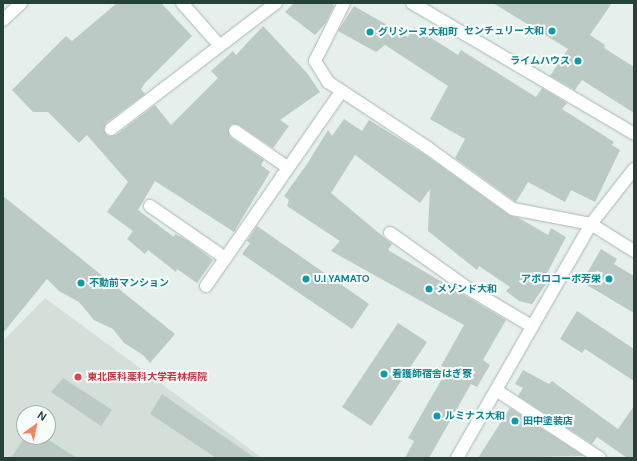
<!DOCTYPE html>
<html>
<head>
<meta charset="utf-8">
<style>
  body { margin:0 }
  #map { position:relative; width:637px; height:461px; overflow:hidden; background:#e6efeb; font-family:"DM Sans","Noto Sans JP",sans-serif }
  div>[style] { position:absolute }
  .built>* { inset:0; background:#d4dfda }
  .building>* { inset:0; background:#bbcac4 }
  .roads { filter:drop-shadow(0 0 1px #a8b8b2) drop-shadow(0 0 1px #a8b8b2) }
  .minor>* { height:12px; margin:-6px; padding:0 6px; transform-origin:6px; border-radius:6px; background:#fff }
  .dots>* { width:11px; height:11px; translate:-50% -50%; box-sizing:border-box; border:2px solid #f7fbf9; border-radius:50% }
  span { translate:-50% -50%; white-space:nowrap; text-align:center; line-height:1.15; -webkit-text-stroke:4px #f7fbf9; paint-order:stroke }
  .culture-label { font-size:10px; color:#0d838f; font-weight:700 }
  .right { translate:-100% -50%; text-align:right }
  .left { translate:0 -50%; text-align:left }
  .health-label { font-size:10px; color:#be3a42; font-weight:700 }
  .frame { position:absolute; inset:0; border:4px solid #24423a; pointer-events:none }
  .north { position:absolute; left:16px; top:405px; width:40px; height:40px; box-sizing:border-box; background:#f7fbf9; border:1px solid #a3b1ad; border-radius:50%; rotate:33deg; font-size:11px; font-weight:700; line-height:16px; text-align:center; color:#24423a }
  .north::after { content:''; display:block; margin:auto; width:14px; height:18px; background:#f4845f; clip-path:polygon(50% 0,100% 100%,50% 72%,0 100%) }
</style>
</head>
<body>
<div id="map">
  <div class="built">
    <div style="clip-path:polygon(evenodd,45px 298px,262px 458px,3px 458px,3px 341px,45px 298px,24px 413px,48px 413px,48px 437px,24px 437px,24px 413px)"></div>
  </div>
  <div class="building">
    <div style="clip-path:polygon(117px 3px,161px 3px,192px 36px,145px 83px,141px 89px,145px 94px,106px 123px,104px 130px,108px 136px,116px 135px,155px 105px,171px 125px,218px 78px,211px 71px,233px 51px,236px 55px,263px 26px,307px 73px,320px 92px,280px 120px,289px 126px,273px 148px,239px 125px,232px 124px,229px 127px,230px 137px,264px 160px,261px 165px,270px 172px,234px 232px,155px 181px,138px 210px,174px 237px,175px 234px,188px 241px,213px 260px,197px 283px,177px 269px,176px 272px,148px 250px,145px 254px,127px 239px,133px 231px,107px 212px,128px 182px,87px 135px,79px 143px,48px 112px,33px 112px,12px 90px,66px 36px,72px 41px)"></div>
    <div style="clip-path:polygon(294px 3px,332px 3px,334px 6px,325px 24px,315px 35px,285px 12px)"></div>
    <div style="clip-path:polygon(493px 3px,612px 3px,590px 35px,605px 45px,604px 48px,634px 67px,634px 113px,582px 80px,575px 90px,550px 76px,568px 49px)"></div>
    <div style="clip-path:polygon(354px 6px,408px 37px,414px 27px,458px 55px,461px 50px,536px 97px,542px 88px,567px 103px,562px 109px,614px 142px,612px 145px,620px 150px,595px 202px,571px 190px,565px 202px,528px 182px,516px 202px,455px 158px,465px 139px,430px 119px,448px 86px,385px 45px,376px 52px,338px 31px)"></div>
    <div style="clip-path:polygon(344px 119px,362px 131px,369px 120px,424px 154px,509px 215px,519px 218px,548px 235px,551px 228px,566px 237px,544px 279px,548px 281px,532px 304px,519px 301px,506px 291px,510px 287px,479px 266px,477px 270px,428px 231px,430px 189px,420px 203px,355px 155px,331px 193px,392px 244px,388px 250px,506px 320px,483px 360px,490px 365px,477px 387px,471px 384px,429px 458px,405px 458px,414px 441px,408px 438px,447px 370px,441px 366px,464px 325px,331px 251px,340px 241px,287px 206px,289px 200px,284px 196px,307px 164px,328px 130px,332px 136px)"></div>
    <div style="clip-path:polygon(3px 196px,175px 334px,150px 363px,143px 355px,124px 343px,113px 329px,94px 320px,79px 302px,59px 291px,47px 279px,3px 333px)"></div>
    <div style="clip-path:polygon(257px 226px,369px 304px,352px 329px,242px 254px,250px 243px,247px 241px)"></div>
    <div style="clip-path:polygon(601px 249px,617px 259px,614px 264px,634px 276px,634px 313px,582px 282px)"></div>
    <div style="clip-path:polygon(577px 311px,634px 349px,634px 381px,585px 349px,582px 353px,560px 339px)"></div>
    <div style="clip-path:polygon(398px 323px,427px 342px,371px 426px,342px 407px)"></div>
    <div style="clip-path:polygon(523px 370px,549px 384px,552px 381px,618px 429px,634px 406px,634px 458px,627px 458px,597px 437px,592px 444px,518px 396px,523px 388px,515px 384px)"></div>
    <div style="clip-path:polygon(63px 378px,112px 410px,101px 426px,51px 392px)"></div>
    <div style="clip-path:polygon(162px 394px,255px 458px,216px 458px,150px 414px)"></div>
    <div style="clip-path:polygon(510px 408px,584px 456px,478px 458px)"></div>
    <div style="clip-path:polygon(25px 437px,44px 437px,77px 458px,11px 458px)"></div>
  </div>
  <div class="roads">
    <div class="minor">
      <div style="left:182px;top:3px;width:57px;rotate:48.5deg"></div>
      <div style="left:344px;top:3px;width:65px;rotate:116.6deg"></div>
      <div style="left:315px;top:61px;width:25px;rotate:58deg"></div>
      <div style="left:328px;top:82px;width:120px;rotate:33.4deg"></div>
      <div style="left:428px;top:148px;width:105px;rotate:35.7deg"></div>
      <div style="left:513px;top:209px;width:79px;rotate:10.9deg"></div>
      <div style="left:591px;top:224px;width:51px;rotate:32.1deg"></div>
      <div style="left:412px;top:3px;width:258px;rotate:30.5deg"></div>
      <div style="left:3px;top:20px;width:25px;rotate:-43deg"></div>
      <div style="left:111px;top:129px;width:208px;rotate:-37.4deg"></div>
      <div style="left:235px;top:131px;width:63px;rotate:34.7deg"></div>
      <div style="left:150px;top:206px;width:91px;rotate:34.7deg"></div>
      <div style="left:390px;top:233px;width:97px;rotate:35.3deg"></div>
      <div style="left:469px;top:289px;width:74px;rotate:30.7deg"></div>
      <div style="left:206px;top:286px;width:236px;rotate:-55.2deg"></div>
      <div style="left:496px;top:390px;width:124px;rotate:33.2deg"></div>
      <div style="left:457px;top:458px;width:270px;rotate:-60.2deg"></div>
      <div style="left:591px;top:224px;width:70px;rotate:-52deg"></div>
    </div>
  </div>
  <div class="dots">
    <div style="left:552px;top:31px;background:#0f9aa8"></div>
    <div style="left:370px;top:32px;background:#0f9aa8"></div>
    <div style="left:578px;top:61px;background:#0f9aa8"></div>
    <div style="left:306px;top:279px;background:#0f9aa8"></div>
    <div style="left:609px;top:279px;background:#0f9aa8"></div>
    <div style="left:81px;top:283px;background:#0f9aa8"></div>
    <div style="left:429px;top:289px;background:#0f9aa8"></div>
    <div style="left:384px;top:374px;background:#0f9aa8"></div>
    <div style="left:78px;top:377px;background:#e0444e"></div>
    <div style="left:437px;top:416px;background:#0f9aa8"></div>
    <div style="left:515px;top:421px;background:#0f9aa8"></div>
  </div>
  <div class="culture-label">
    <span class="right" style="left:544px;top:31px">センチュリー大和</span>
    <span class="left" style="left:378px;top:32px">グリシーヌ大和町</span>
    <span class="right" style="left:570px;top:61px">ライムハウス</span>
    <span class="left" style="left:314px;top:279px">U.I YAMATO</span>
    <span class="right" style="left:601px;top:279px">アポロコーポ芳栄</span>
    <span class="left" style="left:89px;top:283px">不動前マンション</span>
    <span class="left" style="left:437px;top:289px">メゾンド大和</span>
    <span class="left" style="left:392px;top:374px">看護師宿舎はぎ寮</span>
    <span class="left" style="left:445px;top:416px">ルミナス大和</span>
    <span class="left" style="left:523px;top:421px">田中塗装店</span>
  </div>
  <div class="health-label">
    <span class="left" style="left:87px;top:377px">東北医科薬科大学若林病院</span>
  </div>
  <div class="frame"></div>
  <div class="north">N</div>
</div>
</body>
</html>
